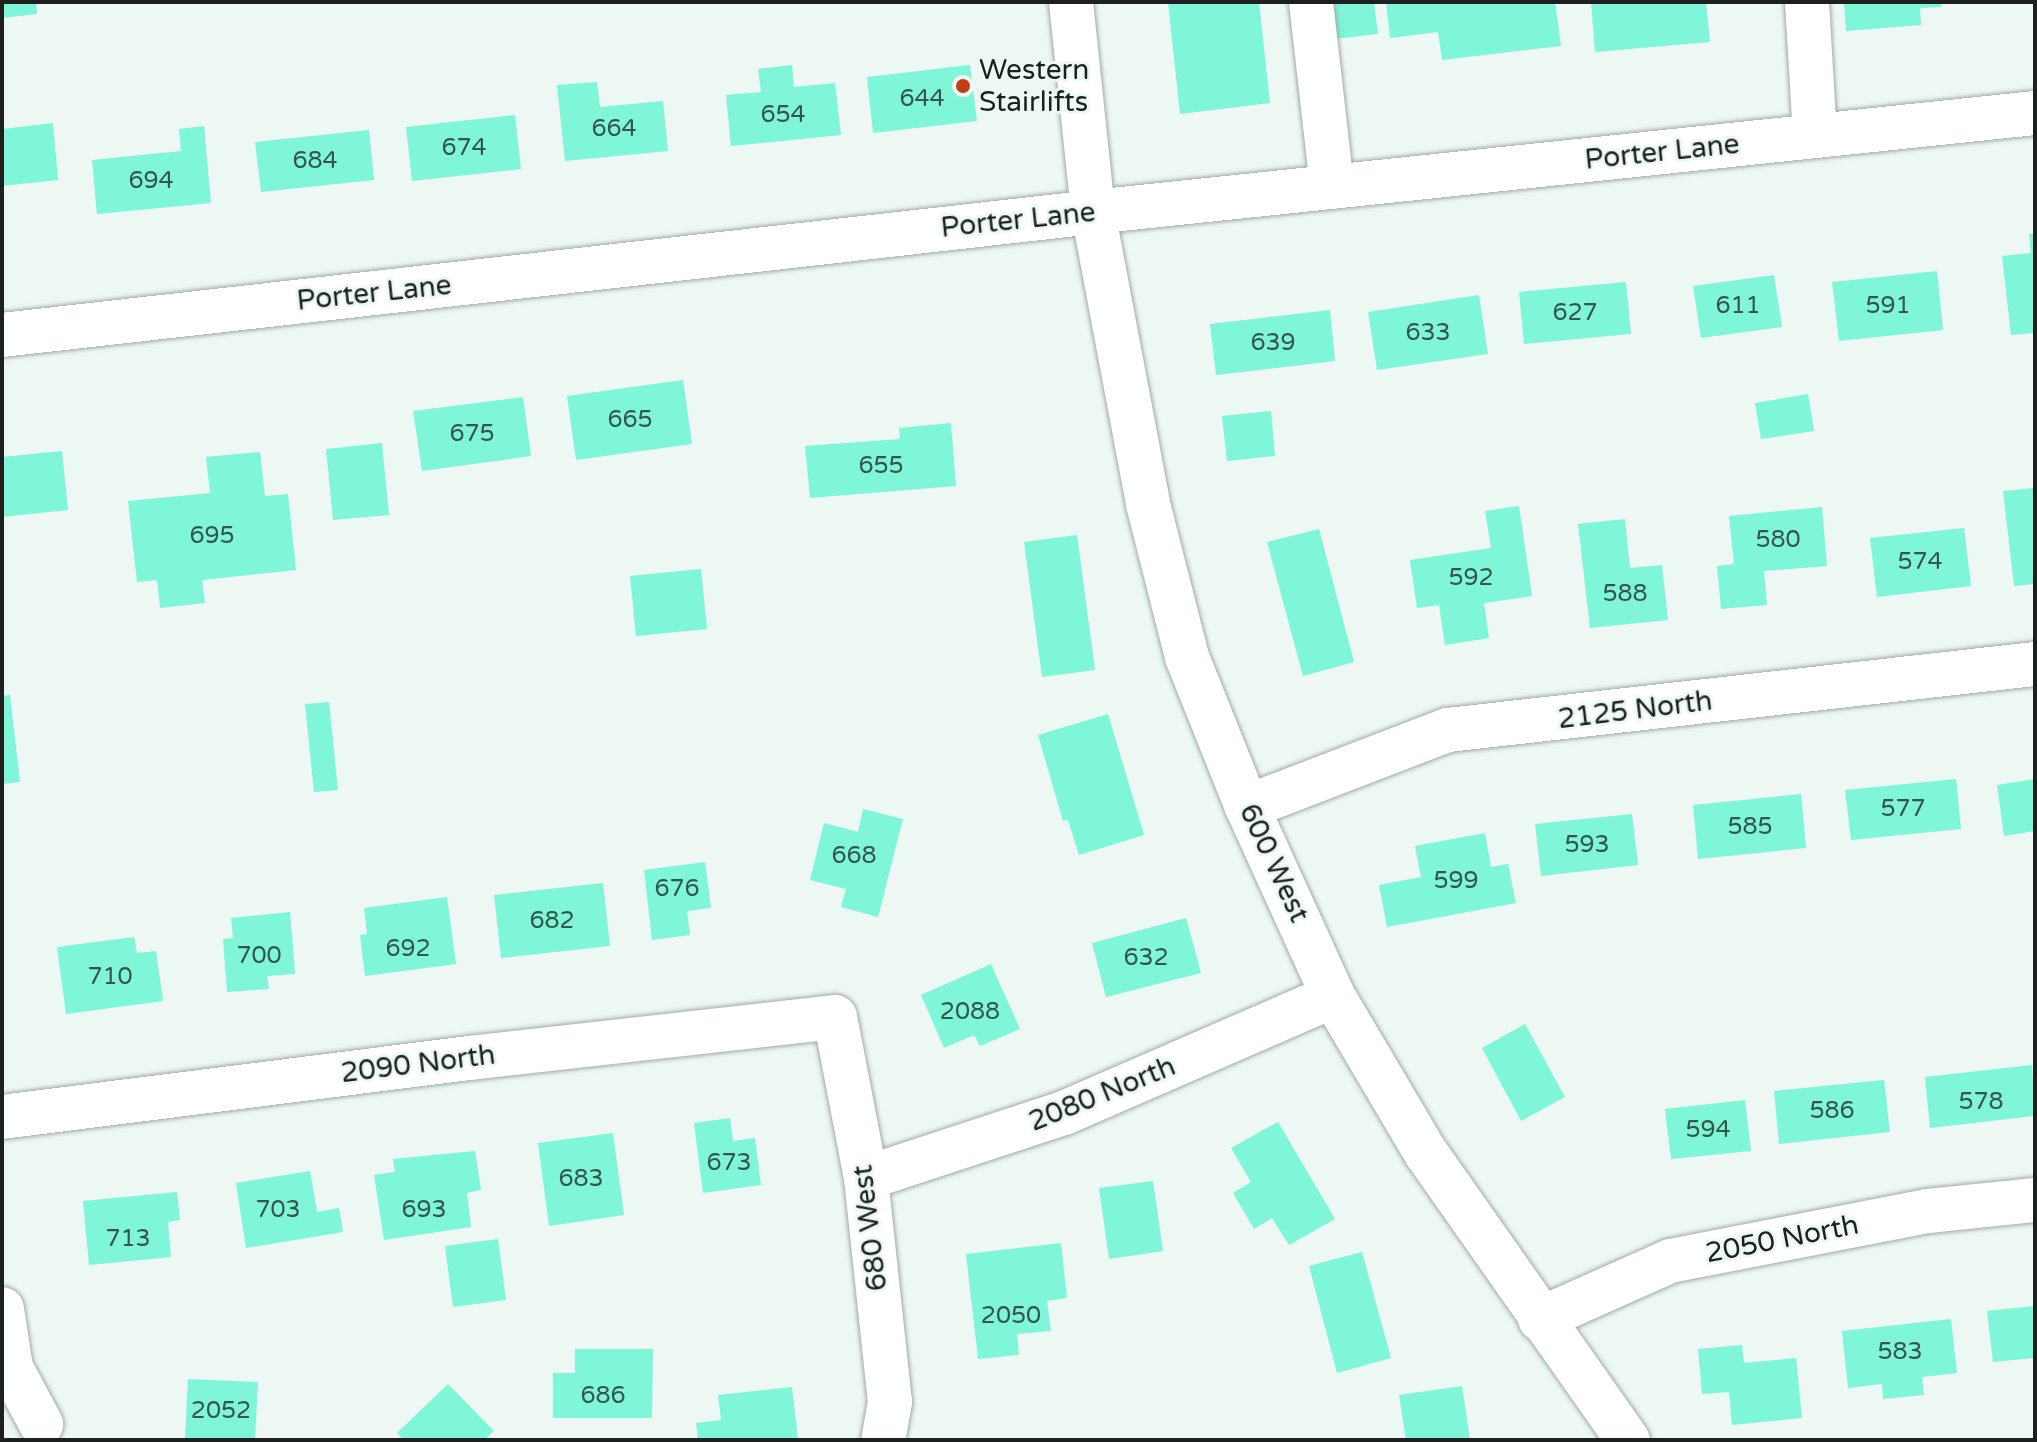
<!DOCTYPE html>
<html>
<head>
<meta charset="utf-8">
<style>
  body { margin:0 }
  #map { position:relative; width:2037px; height:1442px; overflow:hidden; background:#edf8f5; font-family:"Varela Round",sans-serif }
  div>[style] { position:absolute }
  .building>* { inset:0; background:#7ef6d7 }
  .roads { filter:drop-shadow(0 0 2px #a0aaa7) drop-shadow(0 0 2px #a0aaa7) }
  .minor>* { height:44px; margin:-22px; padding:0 22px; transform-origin:22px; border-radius:22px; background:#fff }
  .dots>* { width:22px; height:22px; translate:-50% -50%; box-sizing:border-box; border:4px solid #edf8f5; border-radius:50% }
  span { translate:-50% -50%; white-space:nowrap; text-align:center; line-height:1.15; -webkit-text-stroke:6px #edf8f5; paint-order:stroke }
  .number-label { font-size:24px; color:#34564c }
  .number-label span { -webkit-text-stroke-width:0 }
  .poi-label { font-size:28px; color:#1c201e }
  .left { translate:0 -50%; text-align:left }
  .street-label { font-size:28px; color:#1c201e }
  .frame { position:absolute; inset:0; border:4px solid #1c201e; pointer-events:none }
</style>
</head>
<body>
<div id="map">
  <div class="building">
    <div style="clip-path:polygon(2px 2px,36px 2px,37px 14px,2px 18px)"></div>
    <div style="clip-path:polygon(1168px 2px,1259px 2px,1270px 103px,1180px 114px)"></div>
    <div style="clip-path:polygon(1331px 2px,1374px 2px,1378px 34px,1335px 39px)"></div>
    <div style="clip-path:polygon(1386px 2px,1555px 2px,1561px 46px,1442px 60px,1438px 32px,1390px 38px)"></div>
    <div style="clip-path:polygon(1591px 2px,1706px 2px,1710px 42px,1595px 52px)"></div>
    <div style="clip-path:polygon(1844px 2px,1941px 2px,1941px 7px,1920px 8px,1921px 25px,1846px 31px)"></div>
    <div style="clip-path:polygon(792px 65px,794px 87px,835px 83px,841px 135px,731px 146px,726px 95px,761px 92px,758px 69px)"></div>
    <div style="clip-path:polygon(970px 65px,977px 121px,873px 133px,867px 77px)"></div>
    <div style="clip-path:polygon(597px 82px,600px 107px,663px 101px,668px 151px,565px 161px,557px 85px)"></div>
    <div style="clip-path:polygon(515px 115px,521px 169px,412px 181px,406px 127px)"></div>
    <div style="clip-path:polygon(53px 123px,58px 180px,2px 186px,2px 129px)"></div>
    <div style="clip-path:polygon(204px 126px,211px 203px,97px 214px,92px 160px,181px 151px,179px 129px)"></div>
    <div style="clip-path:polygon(369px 130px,374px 180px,261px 192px,255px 142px)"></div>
    <div style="clip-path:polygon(2029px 234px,2035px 234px,2035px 333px,2011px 335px,2002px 256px,2031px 253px)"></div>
    <div style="clip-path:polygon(1937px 271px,1943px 330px,1839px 341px,1832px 282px)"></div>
    <div style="clip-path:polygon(1774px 275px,1782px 327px,1701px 338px,1693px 286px)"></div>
    <div style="clip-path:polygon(1626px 282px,1631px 334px,1524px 344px,1519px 292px)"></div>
    <div style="clip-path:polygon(1479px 295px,1488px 354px,1377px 370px,1368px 312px)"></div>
    <div style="clip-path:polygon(1330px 310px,1335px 361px,1216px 375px,1210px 324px)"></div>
    <div style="clip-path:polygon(683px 380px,692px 444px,576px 460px,567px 396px)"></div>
    <div style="clip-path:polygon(1808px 394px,1814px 431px,1761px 439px,1755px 403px)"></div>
    <div style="clip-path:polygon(523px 397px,531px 456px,422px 471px,413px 411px)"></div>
    <div style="clip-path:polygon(1271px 411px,1275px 456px,1227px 461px,1222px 416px)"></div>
    <div style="clip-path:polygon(951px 423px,956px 486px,810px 498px,805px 446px,900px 439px,899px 428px)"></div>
    <div style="clip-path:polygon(382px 443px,389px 515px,333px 520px,326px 449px)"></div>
    <div style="clip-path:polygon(62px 451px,68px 510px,2px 517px,2px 457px)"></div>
    <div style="clip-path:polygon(260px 452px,265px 496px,288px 494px,296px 570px,202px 580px,205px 603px,160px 608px,157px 580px,137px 582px,128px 501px,210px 493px,206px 457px)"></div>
    <div style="clip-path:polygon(2035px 488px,2035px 584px,2014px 586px,2003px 491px)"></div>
    <div style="clip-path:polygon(1519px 506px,1532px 596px,1484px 603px,1489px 638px,1445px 645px,1439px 605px,1417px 608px,1410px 560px,1491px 548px,1485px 511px)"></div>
    <div style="clip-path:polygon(1822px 507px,1827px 566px,1764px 571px,1767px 605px,1721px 609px,1717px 566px,1734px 564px,1729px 516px)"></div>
    <div style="clip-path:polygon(1625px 519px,1630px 568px,1662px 565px,1668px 620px,1590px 628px,1578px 524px)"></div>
    <div style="clip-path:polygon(1964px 528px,1971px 586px,1877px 597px,1870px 538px)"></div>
    <div style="clip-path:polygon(1319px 529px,1354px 662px,1303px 676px,1267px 542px)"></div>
    <div style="clip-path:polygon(1077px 535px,1095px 670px,1042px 677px,1024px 542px)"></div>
    <div style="clip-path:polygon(701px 569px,707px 629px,636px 636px,630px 576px)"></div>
    <div style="clip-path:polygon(10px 695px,20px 782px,2px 784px,2px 696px)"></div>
    <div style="clip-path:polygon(329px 702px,338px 790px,314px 792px,305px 704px)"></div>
    <div style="clip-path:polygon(1108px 714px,1144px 835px,1079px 855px,1068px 820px,1063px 821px,1038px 735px)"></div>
    <div style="clip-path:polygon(1956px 779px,1961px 829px,1851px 840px,1845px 790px)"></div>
    <div style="clip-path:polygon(2035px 779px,2035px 831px,2004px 836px,1997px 785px)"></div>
    <div style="clip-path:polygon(1801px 794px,1806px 848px,1698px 859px,1693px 805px)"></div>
    <div style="clip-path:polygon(863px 809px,903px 819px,878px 917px,841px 907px,846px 889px,810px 880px,824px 823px,858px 832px)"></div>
    <div style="clip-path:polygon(1632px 814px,1638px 865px,1541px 876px,1535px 824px)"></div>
    <div style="clip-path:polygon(1485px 833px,1491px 867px,1508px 864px,1516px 903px,1387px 927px,1379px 885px,1421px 877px,1415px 846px)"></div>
    <div style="clip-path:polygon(705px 862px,711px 908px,687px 911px,690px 935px,652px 940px,644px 870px)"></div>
    <div style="clip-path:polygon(603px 883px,610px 946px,501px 958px,494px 895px)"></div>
    <div style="clip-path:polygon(447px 897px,456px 964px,365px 976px,360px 935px,367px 934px,364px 908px)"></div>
    <div style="clip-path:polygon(290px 912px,295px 974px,267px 976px,269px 989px,227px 992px,223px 939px,233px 938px,231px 918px)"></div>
    <div style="clip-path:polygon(1186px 918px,1201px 973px,1106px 997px,1092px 943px)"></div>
    <div style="clip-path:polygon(134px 937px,137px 953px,156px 951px,163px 1001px,66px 1014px,57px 947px)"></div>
    <div style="clip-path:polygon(991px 964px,1020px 1029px,980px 1046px,974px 1035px,944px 1048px,921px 995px)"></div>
    <div style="clip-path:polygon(1525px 1024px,1565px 1097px,1521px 1121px,1482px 1048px)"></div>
    <div style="clip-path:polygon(2032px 1065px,2035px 1116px,1930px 1128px,1925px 1077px)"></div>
    <div style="clip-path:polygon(1884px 1080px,1890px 1132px,1779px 1144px,1774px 1091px)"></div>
    <div style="clip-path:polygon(1745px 1100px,1751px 1151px,1671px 1159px,1665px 1109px)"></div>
    <div style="clip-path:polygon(730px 1118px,733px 1141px,755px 1138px,761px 1185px,703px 1193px,694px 1123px)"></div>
    <div style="clip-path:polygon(1278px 1122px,1335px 1219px,1289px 1245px,1272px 1218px,1254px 1229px,1233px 1193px,1251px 1182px,1231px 1148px)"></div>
    <div style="clip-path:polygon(613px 1133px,624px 1215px,549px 1226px,538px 1143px)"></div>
    <div style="clip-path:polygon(475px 1151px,481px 1190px,467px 1193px,471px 1227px,384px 1240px,374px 1175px,395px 1172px,393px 1159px)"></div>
    <div style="clip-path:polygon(310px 1171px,317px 1212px,339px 1208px,343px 1232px,246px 1248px,236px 1183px)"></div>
    <div style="clip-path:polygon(1153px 1181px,1163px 1251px,1109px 1259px,1099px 1188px)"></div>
    <div style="clip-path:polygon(177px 1192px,180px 1220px,168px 1222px,171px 1257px,89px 1265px,83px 1201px)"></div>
    <div style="clip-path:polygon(498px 1239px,506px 1300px,453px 1307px,445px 1246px)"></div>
    <div style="clip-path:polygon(1061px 1243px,1067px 1298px,1047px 1301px,1051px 1331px,1017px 1334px,1019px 1355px,978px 1359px,966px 1254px)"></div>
    <div style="clip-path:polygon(1362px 1252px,1391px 1358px,1337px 1373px,1309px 1266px)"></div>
    <div style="clip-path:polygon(2035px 1306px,2035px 1358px,1993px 1362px,1987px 1311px)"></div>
    <div style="clip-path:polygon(1951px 1319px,1957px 1373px,1922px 1377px,1924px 1395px,1883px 1399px,1882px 1384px,1848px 1388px,1842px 1331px)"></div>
    <div style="clip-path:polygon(1742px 1345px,1744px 1363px,1796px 1358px,1802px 1418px,1732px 1425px,1729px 1392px,1702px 1394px,1698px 1349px)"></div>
    <div style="clip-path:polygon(575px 1349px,653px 1349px,652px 1418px,553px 1418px,553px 1373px,575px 1373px)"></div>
    <div style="clip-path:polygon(188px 1379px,258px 1382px,255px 1440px,185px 1440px)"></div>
    <div style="clip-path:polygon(448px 1384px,494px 1431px,484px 1440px,404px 1440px,397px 1433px)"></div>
    <div style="clip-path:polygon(1462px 1386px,1470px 1440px,1406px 1440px,1399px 1395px)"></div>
    <div style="clip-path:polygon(792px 1387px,798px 1440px,698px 1440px,696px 1423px,721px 1420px,718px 1395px)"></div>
  </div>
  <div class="roads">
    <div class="minor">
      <div style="left:1071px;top:2px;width:211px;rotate:84deg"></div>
      <div style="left:1093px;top:212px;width:297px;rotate:79.3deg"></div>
      <div style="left:1148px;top:504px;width:158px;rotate:75.7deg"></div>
      <div style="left:1187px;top:657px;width:162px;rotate:68.2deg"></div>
      <div style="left:1247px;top:807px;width:208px;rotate:65.5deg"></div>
      <div style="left:1333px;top:996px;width:182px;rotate:59.4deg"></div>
      <div style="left:1426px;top:1153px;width:351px;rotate:54.9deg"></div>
      <div style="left:1311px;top:2px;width:185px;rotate:83.5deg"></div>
      <div style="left:1807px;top:2px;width:134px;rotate:86.6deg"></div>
      <div style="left:2px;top:335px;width:1098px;rotate:-6.43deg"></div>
      <div style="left:1093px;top:212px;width:947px;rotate:-6deg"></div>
      <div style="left:1247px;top:807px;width:215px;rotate:-21deg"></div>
      <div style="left:1448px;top:730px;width:591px;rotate:-6.42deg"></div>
      <div style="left:2px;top:1117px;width:472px;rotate:-7.2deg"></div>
      <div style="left:470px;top:1058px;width:367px;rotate:-6.4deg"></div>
      <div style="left:835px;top:1017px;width:164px;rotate:79.1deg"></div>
      <div style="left:866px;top:1178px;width:225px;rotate:83.9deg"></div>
      <div style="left:890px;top:1402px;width:39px;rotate:100deg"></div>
      <div style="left:866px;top:1178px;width:208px;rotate:-18.2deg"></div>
      <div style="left:1064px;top:1113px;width:293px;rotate:-23.5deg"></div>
      <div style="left:2px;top:1309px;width:60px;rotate:81.3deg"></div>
      <div style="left:11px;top:1368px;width:64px;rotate:61.8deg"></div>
      <div style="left:1540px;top:1319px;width:142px;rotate:-24deg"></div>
      <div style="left:1670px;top:1261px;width:263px;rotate:-11deg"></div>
      <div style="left:1928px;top:1211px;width:108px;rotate:-5.9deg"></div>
    </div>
  </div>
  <div class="dots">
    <div style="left:963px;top:86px;background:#c53c18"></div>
  </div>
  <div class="number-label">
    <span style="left:922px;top:99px">644</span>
    <span style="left:783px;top:115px">654</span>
    <span style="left:614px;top:129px">664</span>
    <span style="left:464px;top:148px">674</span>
    <span style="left:315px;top:161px">684</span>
    <span style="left:151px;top:181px">694</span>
    <span style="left:1738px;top:306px">611</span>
    <span style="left:1888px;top:306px">591</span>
    <span style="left:1575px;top:313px">627</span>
    <span style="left:1428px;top:333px">633</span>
    <span style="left:1273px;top:343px">639</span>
    <span style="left:630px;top:420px">665</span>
    <span style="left:472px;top:434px">675</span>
    <span style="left:881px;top:466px">655</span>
    <span style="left:212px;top:536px">695</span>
    <span style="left:1778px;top:540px">580</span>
    <span style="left:1920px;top:562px">574</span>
    <span style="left:1471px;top:578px">592</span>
    <span style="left:1625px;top:594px">588</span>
    <span style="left:1903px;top:809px">577</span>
    <span style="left:1750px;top:827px">585</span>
    <span style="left:1587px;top:845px">593</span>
    <span style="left:854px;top:856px">668</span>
    <span style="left:1456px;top:881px">599</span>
    <span style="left:677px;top:889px">676</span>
    <span style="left:552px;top:921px">682</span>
    <span style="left:408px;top:949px">692</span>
    <span style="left:259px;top:956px">700</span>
    <span style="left:1146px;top:958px">632</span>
    <span style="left:110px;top:977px">710</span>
    <span style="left:970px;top:1012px">2088</span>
    <span style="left:1981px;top:1102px">578</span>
    <span style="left:1832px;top:1111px">586</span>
    <span style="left:1708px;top:1130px">594</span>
    <span style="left:729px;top:1163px">673</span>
    <span style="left:581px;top:1179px">683</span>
    <span style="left:278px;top:1210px">703</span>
    <span style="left:424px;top:1210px">693</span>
    <span style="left:128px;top:1239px">713</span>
    <span style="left:1011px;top:1316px">2050</span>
    <span style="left:1900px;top:1352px">583</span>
    <span style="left:603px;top:1396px">686</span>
    <span style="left:221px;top:1411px">2052</span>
  </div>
  <div class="poi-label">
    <span class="left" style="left:979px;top:86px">Western<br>Stairlifts</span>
  </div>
  <div class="street-label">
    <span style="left:1662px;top:152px;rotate:-6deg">Porter Lane</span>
    <span style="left:1018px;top:220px;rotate:-6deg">Porter Lane</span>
    <span style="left:374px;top:293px;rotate:-6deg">Porter Lane</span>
    <span style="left:1635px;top:710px;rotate:-7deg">2125 North</span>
    <span style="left:1274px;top:863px;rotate:65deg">600 West</span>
    <span style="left:418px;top:1064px;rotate:-7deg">2090 North</span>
    <span style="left:1102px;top:1094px;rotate:-22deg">2080 North</span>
    <span style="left:870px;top:1228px;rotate:-97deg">680 West</span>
    <span style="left:1782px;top:1239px;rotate:-11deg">2050 North</span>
  </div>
  <div class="frame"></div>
</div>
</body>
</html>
